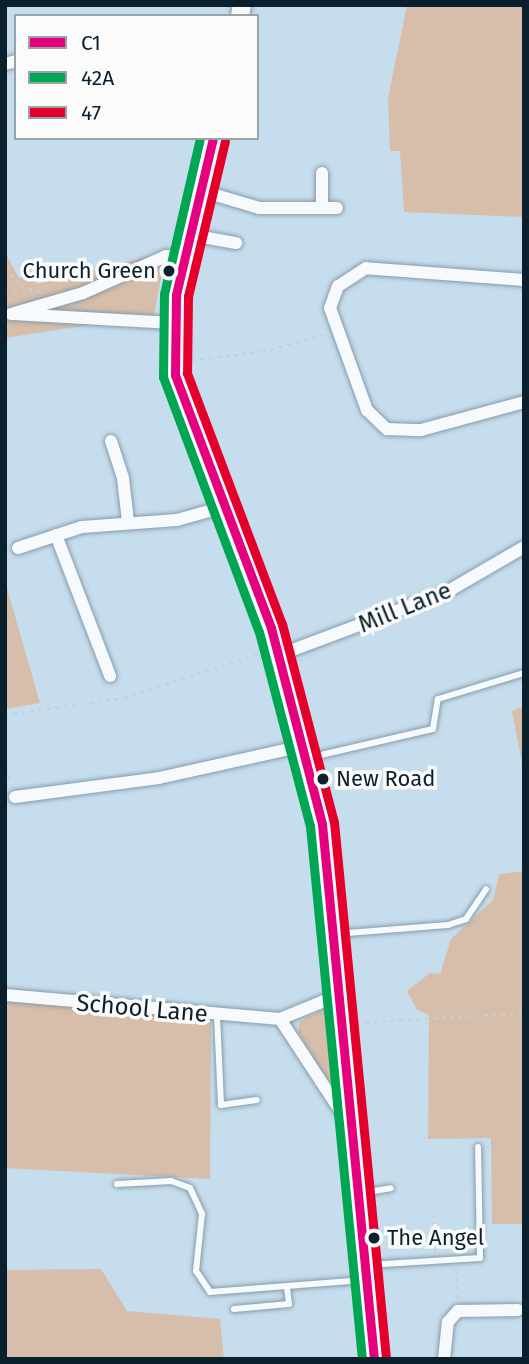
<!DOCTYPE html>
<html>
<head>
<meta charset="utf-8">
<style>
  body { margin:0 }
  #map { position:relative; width:529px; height:1364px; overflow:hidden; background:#c6ddee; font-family:"Fira Sans",sans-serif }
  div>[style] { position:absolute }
  .green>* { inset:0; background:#d6beab }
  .path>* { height:2px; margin-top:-1px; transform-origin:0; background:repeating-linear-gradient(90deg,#c8cfd4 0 3.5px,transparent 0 8.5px) }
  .roads { filter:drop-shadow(0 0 2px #889caa) drop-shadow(0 0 2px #889caa) }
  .lane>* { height:6px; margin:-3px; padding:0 3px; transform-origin:3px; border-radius:3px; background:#f6fafc }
  .street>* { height:12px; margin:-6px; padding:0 6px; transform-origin:6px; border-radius:6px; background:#f6fafc }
  .secondary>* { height:18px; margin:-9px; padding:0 9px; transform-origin:9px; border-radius:9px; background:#f6fafc }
  .bus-1>* { height:9px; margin:-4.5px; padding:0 4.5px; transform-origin:4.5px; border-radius:4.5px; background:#e5007d }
  .bus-2>* { height:9px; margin:-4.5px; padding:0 4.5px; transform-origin:4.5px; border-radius:4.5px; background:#00a651 }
  .bus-3>* { height:9px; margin:-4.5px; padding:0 4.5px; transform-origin:4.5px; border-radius:4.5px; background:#e4002b }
  .dots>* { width:19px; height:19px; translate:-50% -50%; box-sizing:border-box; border:4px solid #fbfbfb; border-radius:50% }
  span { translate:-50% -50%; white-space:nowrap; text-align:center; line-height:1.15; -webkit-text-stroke:7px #fbfbfb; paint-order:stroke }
  .bus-label { font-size:22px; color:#0b202d }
  .right { translate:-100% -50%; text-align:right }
  .left { translate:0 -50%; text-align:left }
  .street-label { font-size:24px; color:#0b202d }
  .frame { position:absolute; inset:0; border:7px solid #0b202d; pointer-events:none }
  .legend { position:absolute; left:14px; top:14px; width:245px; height:126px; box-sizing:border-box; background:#fbfbfb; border:2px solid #9ba3a9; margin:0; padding:9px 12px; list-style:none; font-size:21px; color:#0b202d }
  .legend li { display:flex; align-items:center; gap:14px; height:35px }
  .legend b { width:35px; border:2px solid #9ba3a9 }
</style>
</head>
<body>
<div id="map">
  <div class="green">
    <div style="clip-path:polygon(407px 5px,524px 5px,524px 217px,404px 212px,400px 151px,390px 151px,388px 98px)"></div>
    <div style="clip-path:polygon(5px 252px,19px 278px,33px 274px,37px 284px,166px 252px,154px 315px,5px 338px)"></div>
    <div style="clip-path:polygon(5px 581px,40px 703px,5px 709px)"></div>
    <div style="clip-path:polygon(524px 706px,524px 774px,512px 711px)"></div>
    <div style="clip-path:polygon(524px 871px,524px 1224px,492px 1224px,491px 1138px,428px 1139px,429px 1015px,417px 1010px,407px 991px,430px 973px,440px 974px,451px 939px,493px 900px,499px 874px)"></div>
    <div style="clip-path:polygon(5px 998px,211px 1021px,210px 1179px,5px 1168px)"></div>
    <div style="clip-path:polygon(324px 1009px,332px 1089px,298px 1032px,300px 1021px)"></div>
    <div style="clip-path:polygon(101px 1269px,127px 1311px,220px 1319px,224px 1359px,5px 1359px,5px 1270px)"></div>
  </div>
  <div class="path">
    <div style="left:5px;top:268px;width:23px;rotate:50deg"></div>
    <div style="left:20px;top:286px;width:24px;rotate:15deg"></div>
    <div style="left:5px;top:295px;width:27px;rotate:-8deg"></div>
    <div style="left:192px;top:360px;width:71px;rotate:-6.4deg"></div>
    <div style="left:263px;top:352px;width:66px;rotate:-15.7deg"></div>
    <div style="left:5px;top:715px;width:121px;rotate:-8.1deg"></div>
    <div style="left:125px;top:698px;width:144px;rotate:-18.2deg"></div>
    <div style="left:5px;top:751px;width:33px;rotate:81deg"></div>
    <div style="left:357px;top:1023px;width:167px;rotate:-3.4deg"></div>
    <div style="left:434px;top:1215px;width:37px;rotate:90deg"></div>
    <div style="left:456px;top:1270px;width:29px;rotate:86deg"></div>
  </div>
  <div class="roads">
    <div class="lane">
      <div style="left:308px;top:758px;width:128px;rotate:-13.1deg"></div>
      <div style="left:433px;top:729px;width:30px;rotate:-81deg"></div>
      <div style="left:438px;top:699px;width:90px;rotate:-16.8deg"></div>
      <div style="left:335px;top:934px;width:113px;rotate:-4.6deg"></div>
      <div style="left:448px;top:925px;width:19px;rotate:-18deg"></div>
      <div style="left:466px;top:919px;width:36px;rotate:-56deg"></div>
      <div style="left:217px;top:1016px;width:89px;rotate:87.4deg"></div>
      <div style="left:221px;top:1105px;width:36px;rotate:-8deg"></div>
      <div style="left:117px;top:1184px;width:54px;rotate:-3.2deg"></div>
      <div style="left:171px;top:1181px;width:20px;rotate:20deg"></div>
      <div style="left:190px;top:1188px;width:29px;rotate:65deg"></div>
      <div style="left:202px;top:1214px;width:57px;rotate:96deg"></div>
      <div style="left:196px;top:1271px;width:25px;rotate:56deg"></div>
      <div style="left:210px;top:1292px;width:154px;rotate:-4.5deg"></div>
      <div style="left:361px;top:1193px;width:30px;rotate:-9deg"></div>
      <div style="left:368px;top:1265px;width:112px;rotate:-3.6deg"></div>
      <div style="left:480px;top:1258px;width:111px;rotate:-91deg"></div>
      <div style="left:234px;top:1309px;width:55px;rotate:-5.2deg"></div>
      <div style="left:289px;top:1304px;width:17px;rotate:-97deg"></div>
    </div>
    <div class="street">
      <div style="left:5px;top:64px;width:11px;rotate:-15deg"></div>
      <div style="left:322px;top:173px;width:35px;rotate:90deg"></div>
      <div style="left:202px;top:191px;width:59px;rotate:16.6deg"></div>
      <div style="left:259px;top:208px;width:78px"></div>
      <div style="left:191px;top:235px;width:46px;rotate:10.1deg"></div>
      <div style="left:524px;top:280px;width:158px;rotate:-175.7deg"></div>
      <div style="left:366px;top:268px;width:33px;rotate:147deg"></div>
      <div style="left:338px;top:286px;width:23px;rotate:110deg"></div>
      <div style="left:330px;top:308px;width:109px;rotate:70.1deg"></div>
      <div style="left:367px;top:410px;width:28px;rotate:44deg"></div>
      <div style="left:387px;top:429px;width:34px;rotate:2deg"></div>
      <div style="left:421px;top:430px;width:107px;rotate:-15.2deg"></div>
      <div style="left:11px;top:314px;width:75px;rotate:-16.3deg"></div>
      <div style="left:83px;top:293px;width:91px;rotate:-24deg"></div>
      <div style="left:166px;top:256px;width:19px;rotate:3deg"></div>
      <div style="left:13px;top:314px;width:160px;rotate:3.2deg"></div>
      <div style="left:111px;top:441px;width:39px;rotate:72deg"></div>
      <div style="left:123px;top:478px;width:43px;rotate:83.4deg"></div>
      <div style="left:56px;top:535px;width:151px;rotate:69deg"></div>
      <div style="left:18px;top:548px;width:67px;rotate:-18.2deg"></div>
      <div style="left:82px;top:527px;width:95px;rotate:-4.2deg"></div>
      <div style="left:177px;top:520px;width:48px;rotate:-15.8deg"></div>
      <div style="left:279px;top:655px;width:177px;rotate:-20.5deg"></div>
      <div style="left:445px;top:593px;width:91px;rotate:-30.2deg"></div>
      <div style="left:15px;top:797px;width:145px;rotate:-7.5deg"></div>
      <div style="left:159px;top:778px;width:148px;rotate:-12.5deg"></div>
      <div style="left:5px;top:995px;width:276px;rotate:5deg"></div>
      <div style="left:280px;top:1019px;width:61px;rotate:-22.3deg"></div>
      <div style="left:280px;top:1019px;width:126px;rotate:56.7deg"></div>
      <div style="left:444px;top:1359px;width:37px;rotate:-84deg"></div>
      <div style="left:448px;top:1322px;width:15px;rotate:-48deg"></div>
      <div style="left:458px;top:1311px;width:60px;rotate:-1deg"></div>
    </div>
    <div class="secondary">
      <div style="left:240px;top:16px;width:11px;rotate:-80deg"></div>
      <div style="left:213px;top:138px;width:161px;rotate:103.3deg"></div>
      <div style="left:176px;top:295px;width:80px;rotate:90.7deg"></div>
      <div style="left:175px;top:375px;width:271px;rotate:69.2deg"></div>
      <div style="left:271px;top:628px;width:203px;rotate:75.4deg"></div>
      <div style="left:322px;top:824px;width:538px;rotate:84.45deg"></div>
    </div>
  </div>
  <div class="bus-1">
    <div style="left:213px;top:138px;width:161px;rotate:103.3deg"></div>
    <div style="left:176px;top:295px;width:80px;rotate:90.7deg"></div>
    <div style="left:175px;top:375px;width:271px;rotate:69.2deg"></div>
    <div style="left:271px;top:628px;width:203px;rotate:75.4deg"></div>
    <div style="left:322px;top:824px;width:538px;rotate:84.45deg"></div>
  </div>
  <div class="bus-2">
    <div style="left:200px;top:138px;width:160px;rotate:103deg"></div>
    <div style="left:164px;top:294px;width:83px;rotate:90.7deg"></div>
    <div style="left:163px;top:377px;width:272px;rotate:69.4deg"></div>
    <div style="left:259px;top:632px;width:201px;rotate:75.3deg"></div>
    <div style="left:310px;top:826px;width:536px;rotate:84.43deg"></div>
  </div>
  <div class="bus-3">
    <div style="left:225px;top:141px;width:159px;rotate:103.4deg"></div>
    <div style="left:188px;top:296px;width:77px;rotate:90.7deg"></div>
    <div style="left:187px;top:373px;width:268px;rotate:69.3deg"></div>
    <div style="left:282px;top:624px;width:205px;rotate:75.3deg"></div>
    <div style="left:334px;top:822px;width:539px;rotate:84.46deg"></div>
  </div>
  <div class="dots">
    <div style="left:169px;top:271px;background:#0b202d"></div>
    <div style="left:323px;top:779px;background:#0b202d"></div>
    <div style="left:374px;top:1238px;background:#0b202d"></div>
  </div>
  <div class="bus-label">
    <span class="right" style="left:156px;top:271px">Church Green</span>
    <span class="left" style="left:336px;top:779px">New Road</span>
    <span class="left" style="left:387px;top:1238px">The Angel</span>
  </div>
  <div class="street-label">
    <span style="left:405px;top:608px;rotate:-22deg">Mill Lane</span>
    <span style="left:142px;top:1009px;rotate:5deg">School Lane</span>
  </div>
  <div class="frame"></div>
  <ul class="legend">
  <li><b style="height:9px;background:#e5007d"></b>C1</li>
  <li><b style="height:9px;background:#00a651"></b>42A</li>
  <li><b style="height:9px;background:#e4002b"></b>47</li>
  </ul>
</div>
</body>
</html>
